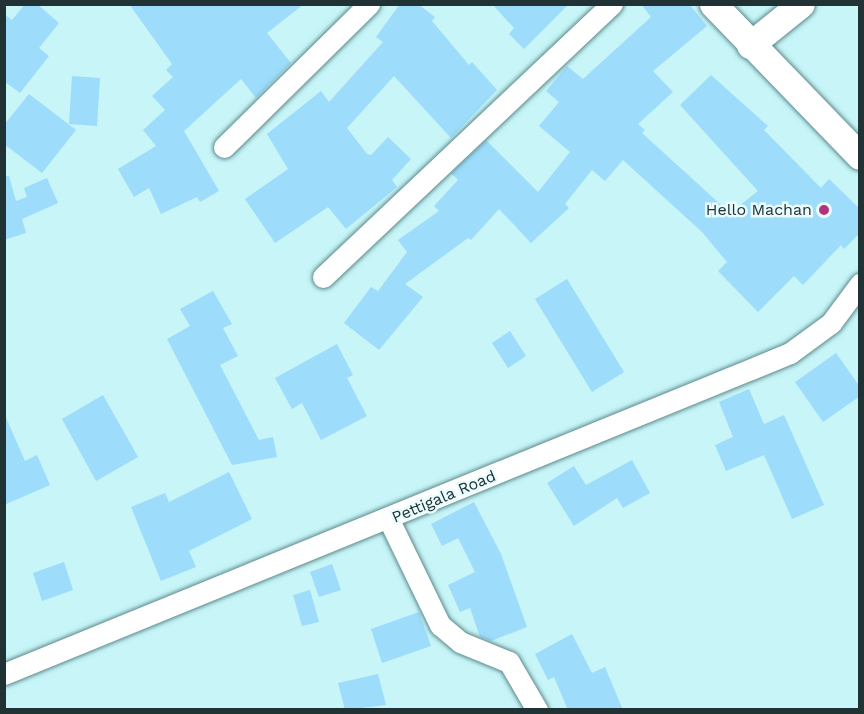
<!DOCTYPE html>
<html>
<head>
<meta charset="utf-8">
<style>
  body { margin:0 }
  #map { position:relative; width:864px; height:714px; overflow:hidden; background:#c7f5f8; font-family:"Work Sans",sans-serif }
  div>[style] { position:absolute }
  .building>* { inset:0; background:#9ddcfb }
  .roads { filter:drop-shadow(0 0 2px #5d898b) drop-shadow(0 0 2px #5d898b) }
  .minor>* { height:21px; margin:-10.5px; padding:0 10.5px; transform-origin:10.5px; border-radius:10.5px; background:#fff }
  .tertiary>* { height:27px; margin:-13.5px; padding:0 13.5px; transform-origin:13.5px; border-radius:13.5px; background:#fff }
  .dots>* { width:16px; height:16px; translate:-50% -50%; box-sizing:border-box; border:3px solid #eafcfd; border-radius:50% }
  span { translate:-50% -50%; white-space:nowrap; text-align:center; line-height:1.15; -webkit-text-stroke:5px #eafcfd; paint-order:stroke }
  .poi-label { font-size:16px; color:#203233 }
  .right { translate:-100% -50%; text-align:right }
  .street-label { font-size:16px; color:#203233 }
  .frame { position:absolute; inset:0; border:6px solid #203233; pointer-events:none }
</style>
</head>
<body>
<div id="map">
  <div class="building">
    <div style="clip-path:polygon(25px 4px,37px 4px,59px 23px,39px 48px,49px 56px,20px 93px,4px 81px,4px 14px,12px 20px)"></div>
    <div style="clip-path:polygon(129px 4px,304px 4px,267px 33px,291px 63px,256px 98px,241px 79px,184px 131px,219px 191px,200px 202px,197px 197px,161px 214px,149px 188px,134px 197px,118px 169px,156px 146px,143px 130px,165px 110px,152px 96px,173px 77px,166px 70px,172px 64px)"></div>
    <div style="clip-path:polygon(400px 4px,418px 4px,435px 17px,432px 21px,469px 65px,472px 62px,497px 90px,451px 138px,394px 76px,347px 128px,367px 154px,371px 155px,388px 137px,411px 159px,392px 180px,397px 187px,346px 229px,328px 207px,275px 243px,245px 199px,288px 169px,267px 134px,321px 91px,329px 102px,383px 42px,376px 37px)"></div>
    <div style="clip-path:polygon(492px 4px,569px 4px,524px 49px,509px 34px,514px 28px)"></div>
    <div style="clip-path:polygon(641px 4px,689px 4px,707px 26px,653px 71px,673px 92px,638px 124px,645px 130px,642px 133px,730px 213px,758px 191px,680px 105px,711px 75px,768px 126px,764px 130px,821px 188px,829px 179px,860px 209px,860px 233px,844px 249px,841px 245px,803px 285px,794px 276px,758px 312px,718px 271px,727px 262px,702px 232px,623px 160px,605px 181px,592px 170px,565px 204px,569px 208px,531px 243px,499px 209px,471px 240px,468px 238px,405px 284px,423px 297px,379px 350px,344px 323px,371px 287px,378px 291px,407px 252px,398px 240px,439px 211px,434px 206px,458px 180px,451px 173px,486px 140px,538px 192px,570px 152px,539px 126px,559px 102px,546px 91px,567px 66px,583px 79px,651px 17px)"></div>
    <div style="clip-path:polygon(72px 76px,100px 78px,97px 126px,69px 124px)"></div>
    <div style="clip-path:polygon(29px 94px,76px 130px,42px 173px,4px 144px,4px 125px)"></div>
    <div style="clip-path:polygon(4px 176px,9px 176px,16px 201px,27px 197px,24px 188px,47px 178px,58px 203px,22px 219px,26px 233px,4px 240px)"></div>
    <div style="clip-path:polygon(567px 279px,624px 372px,592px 392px,535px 299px)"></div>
    <div style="clip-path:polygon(213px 291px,232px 324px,223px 328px,238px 356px,220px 365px,259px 440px,273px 437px,277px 457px,232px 465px,167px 339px,190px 326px,180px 309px)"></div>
    <div style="clip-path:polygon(510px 331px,526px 356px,508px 368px,492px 343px)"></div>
    <div style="clip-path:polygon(337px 344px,353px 375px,347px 378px,367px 416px,321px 440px,302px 403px,292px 409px,275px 378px)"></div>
    <div style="clip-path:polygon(836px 353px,860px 387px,860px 396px,823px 422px,795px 382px)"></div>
    <div style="clip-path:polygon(749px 389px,764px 424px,784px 415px,824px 505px,792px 519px,764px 455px,726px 471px,715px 445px,733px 437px,719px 402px)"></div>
    <div style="clip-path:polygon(103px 395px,138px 457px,96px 481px,62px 419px)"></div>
    <div style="clip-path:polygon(4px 413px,25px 461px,37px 455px,50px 485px,4px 505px)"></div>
    <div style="clip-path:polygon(632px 460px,650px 493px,623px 508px,617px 498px,574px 526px,547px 483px,574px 466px,586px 485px)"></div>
    <div style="clip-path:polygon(229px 472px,252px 519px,189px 551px,196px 567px,161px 581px,131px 507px,165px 493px,169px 502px)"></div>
    <div style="clip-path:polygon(474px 502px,501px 554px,527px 627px,491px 641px,480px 637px,470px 608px,460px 612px,448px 585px,475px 572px,458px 538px,442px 546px,431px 524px)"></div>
    <div style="clip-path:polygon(64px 562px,73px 590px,42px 601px,33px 573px)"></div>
    <div style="clip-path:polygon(332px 564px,341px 590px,319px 597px,310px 572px)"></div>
    <div style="clip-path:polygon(310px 590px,319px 622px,302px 626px,293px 595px)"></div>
    <div style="clip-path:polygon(419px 612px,431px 646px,382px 663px,371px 629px)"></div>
    <div style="clip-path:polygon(572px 634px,592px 673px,605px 667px,623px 710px,568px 710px,554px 677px,548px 680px,535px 654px)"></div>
    <div style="clip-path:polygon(378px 674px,386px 705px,345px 710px,338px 683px)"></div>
  </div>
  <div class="roads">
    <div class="minor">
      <div style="left:224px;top:147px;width:204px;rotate:-44.6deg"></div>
      <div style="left:323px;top:277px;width:398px;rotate:-43.4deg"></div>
      <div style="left:389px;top:520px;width:117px;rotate:64.1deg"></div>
      <div style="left:440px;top:625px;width:26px;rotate:40deg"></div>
      <div style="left:460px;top:642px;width:53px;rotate:22.2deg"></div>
      <div style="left:509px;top:662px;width:56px;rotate:59.7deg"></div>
      <div style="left:4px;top:674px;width:849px;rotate:-22.21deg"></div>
      <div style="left:790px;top:353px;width:51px;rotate:-36.2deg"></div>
      <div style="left:831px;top:323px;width:49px;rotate:-53.4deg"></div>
    </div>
    <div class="tertiary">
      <div style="left:713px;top:4px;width:211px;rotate:46deg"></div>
      <div style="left:750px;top:45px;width:65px;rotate:-38.8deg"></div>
    </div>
  </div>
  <div class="dots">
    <div style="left:824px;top:210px;background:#b2327f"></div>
  </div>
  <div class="poi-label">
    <span class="right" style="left:812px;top:210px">Hello Machan</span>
  </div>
  <div class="street-label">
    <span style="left:444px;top:497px;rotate:-23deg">Pettigala Road</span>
  </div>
  <div class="frame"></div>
</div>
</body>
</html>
